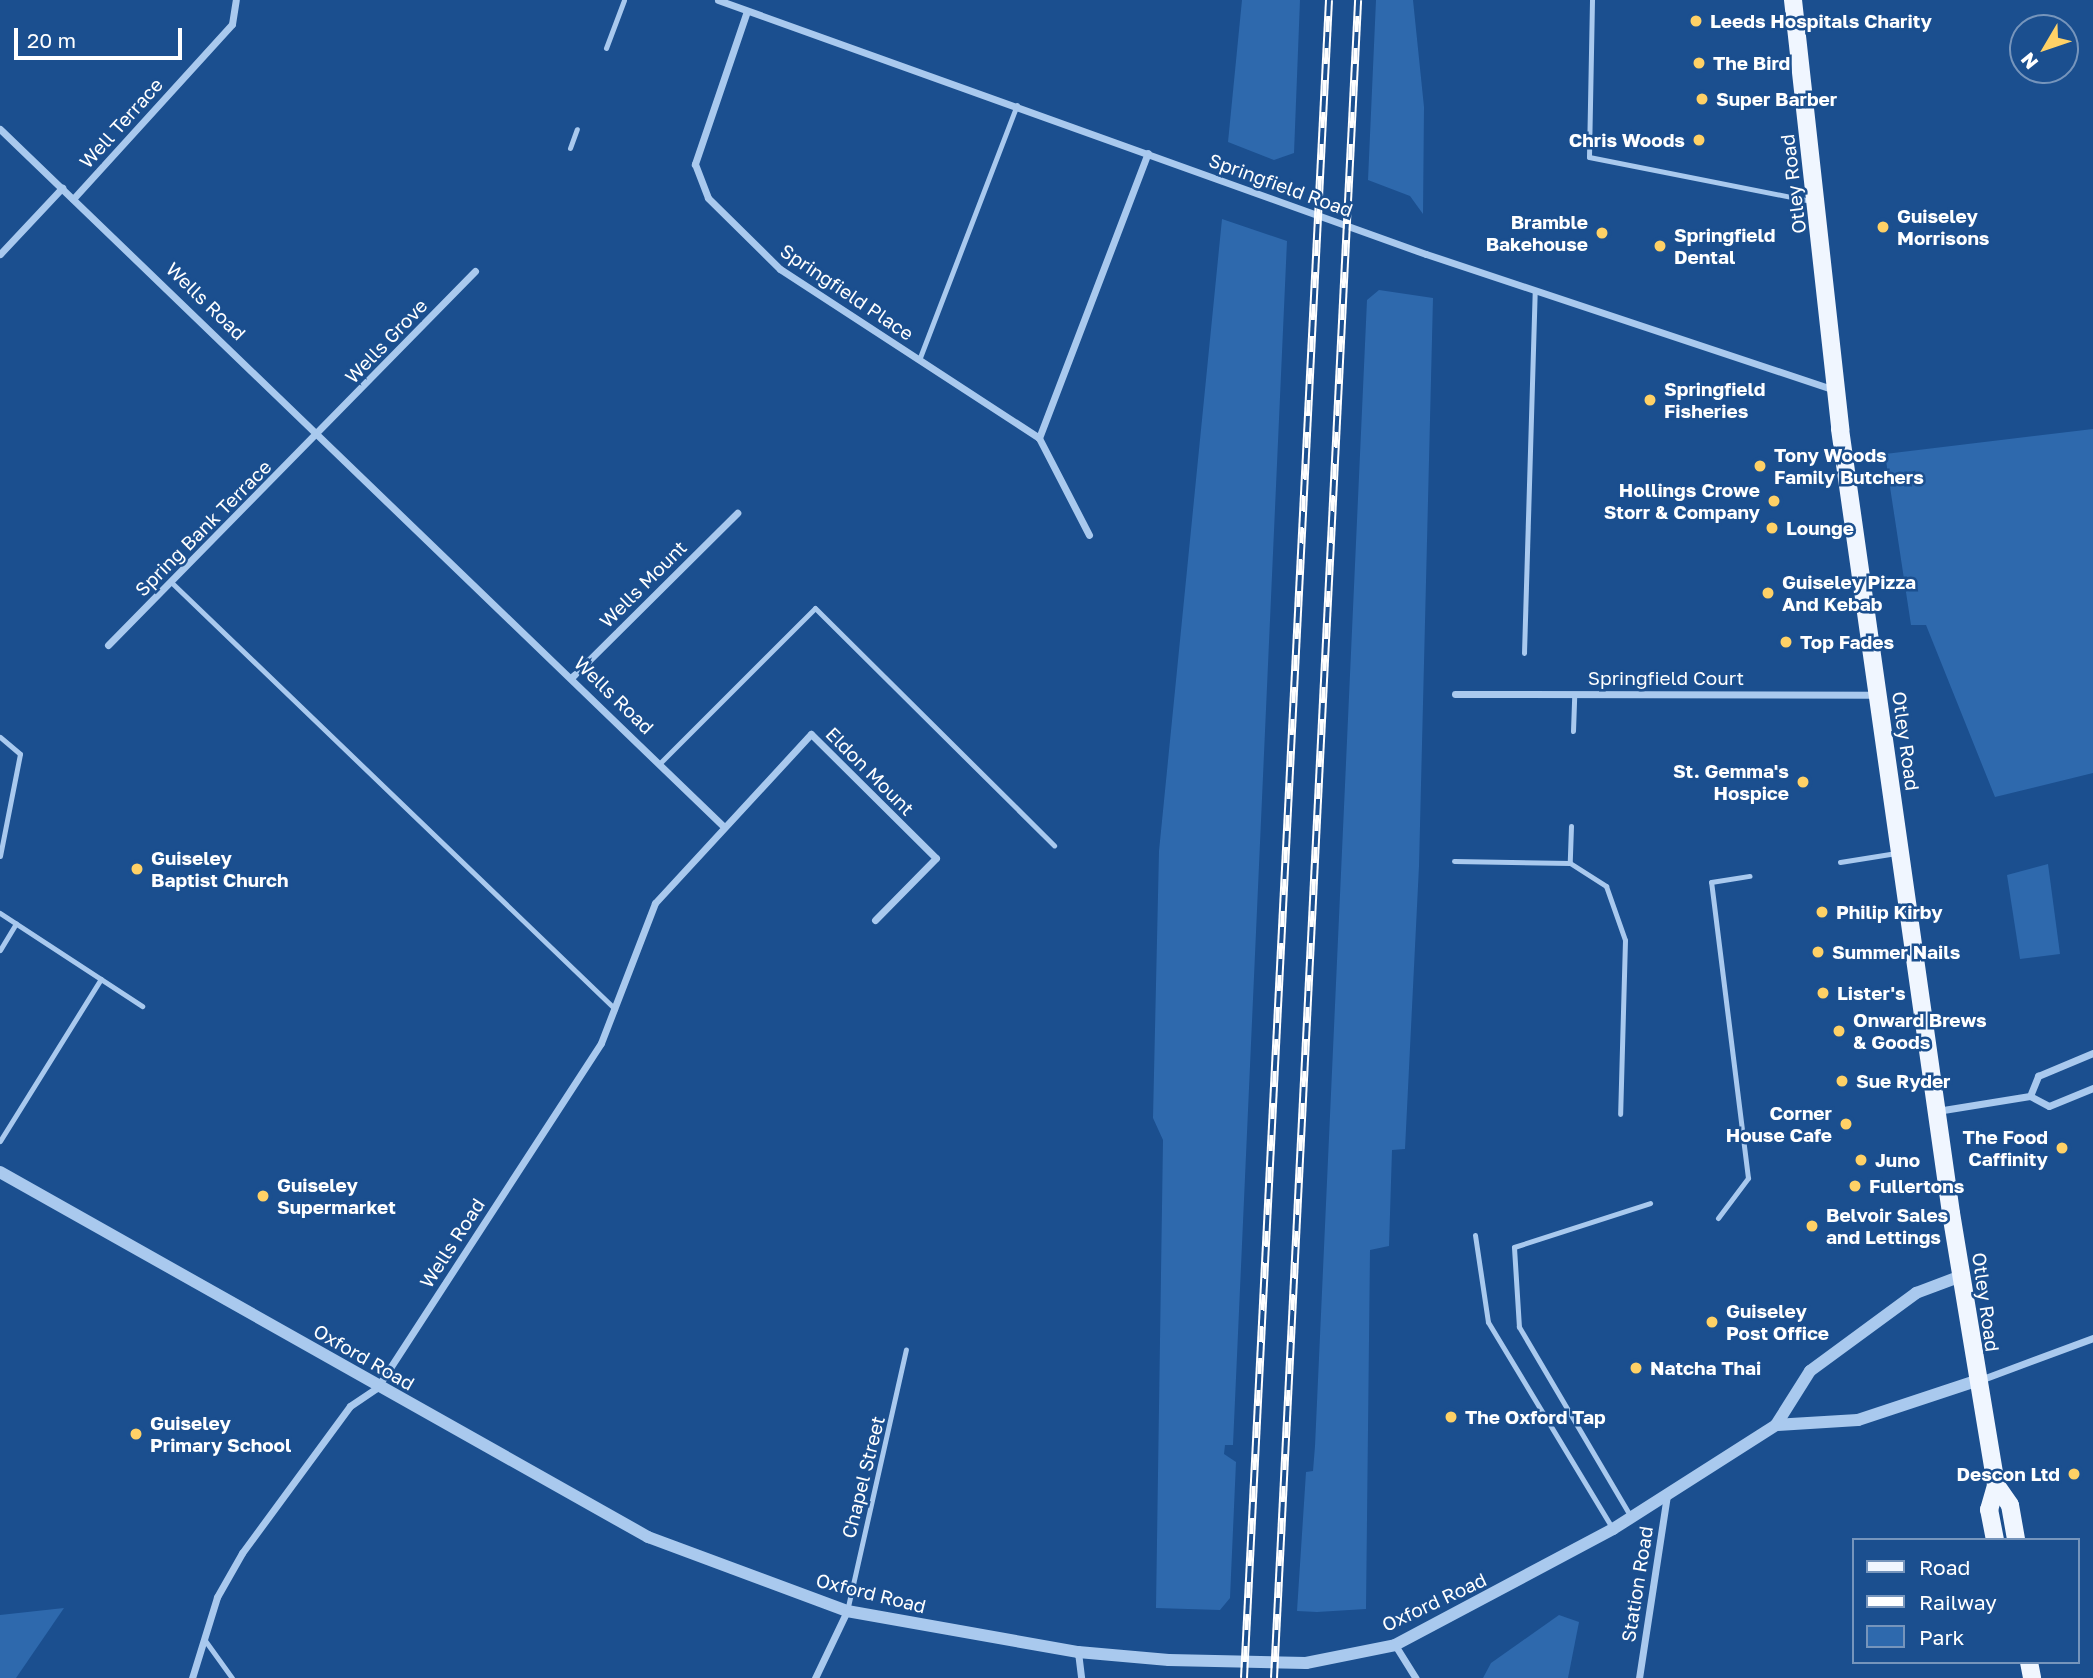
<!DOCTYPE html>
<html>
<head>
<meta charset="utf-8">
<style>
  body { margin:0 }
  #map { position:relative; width:2093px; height:1678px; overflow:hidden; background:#1b4f8f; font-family:"Golos Text",sans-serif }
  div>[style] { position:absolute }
  .green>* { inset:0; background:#2e69ad }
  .service>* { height:5px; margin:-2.5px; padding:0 2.5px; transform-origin:2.5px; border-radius:2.5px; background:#a9c9ee }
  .minor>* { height:7px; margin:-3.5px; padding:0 3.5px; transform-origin:3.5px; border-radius:3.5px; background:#a9c9ee }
  .tertiary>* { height:12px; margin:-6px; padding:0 6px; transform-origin:6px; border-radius:6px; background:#a9c9ee }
  .primary>* { height:18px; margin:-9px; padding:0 9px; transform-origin:9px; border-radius:9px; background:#f0f6ff }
  .rail>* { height:8px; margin-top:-4px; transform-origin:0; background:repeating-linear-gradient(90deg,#1b4f8f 0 16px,#fff 0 32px); box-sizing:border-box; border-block:2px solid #fff }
  .dots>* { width:19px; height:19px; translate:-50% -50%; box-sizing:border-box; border:4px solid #1b4f8f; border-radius:50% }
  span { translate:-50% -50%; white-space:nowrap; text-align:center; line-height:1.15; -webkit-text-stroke:5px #1b4f8f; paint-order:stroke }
  .poi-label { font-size:19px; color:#fff; font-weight:700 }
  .left { translate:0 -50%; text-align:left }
  .right { translate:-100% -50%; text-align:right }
  .street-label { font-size:19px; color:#fff }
  .legend { position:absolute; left:1852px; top:1538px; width:228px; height:126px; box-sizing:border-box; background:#1b4f8f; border:2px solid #7695bc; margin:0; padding:9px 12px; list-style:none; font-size:21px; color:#fff }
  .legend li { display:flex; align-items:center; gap:14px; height:35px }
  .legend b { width:35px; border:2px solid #7695bc }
  .north { position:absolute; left:2009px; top:14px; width:70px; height:70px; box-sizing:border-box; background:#1b4f8f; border:2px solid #7695bc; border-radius:50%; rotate:231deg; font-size:19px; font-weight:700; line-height:28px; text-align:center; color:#fff }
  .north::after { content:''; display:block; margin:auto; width:24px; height:32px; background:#ffd166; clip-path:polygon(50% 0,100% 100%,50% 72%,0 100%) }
  .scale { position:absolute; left:14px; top:28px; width:168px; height:32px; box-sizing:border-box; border:4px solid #fff; border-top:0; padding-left:9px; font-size:21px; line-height:24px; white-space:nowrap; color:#fff; -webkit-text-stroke:5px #1b4f8f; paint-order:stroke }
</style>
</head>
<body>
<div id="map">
  <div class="green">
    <div style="clip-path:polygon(1242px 0,1300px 0,1294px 153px,1274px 160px,1228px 142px)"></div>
    <div style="clip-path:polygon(1376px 0,1413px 0,1424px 107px,1423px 214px,1410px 196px,1368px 180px)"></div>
    <div style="clip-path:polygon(1222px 219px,1287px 241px,1233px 1445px,1225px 1445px,1224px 1454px,1236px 1462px,1230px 1598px,1220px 1610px,1156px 1608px,1163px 1140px,1153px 1118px,1159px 851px)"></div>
    <div style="clip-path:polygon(1379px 290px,1433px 298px,1419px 866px,1405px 1149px,1392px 1150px,1389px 1246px,1370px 1250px,1366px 1609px,1317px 1612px,1297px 1611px,1306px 1472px,1313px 1471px,1315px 1446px,1367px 300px)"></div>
    <div style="clip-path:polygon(2093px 429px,2093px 773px,1995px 797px,1926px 625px,1911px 625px,1885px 454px)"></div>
    <div style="clip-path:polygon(2048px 864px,2060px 954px,2020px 959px,2007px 875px)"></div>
    <div style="clip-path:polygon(64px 1608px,16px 1678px,0 1678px,0 1615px)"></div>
    <div style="clip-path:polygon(1559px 1615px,1579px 1622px,1568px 1678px,1483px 1678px,1491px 1663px)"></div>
  </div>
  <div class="service">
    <div style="left:1592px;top:0;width:157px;rotate:91.1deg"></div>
    <div style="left:1589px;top:157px;width:227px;rotate:11.2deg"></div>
    <div style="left:606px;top:48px;width:51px;rotate:-69.4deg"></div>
    <div style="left:570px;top:148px;width:20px;rotate:-70deg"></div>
    <div style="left:919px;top:360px;width:273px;rotate:-69deg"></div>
    <div style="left:171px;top:582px;width:616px;rotate:43.88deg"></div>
    <div style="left:1524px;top:653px;width:362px;rotate:-88.3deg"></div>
    <div style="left:1573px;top:731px;width:37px;rotate:-88deg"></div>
    <div style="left:0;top:737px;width:26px;rotate:40deg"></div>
    <div style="left:20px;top:754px;width:104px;rotate:101.1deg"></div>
    <div style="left:660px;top:763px;width:219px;rotate:-45deg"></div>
    <div style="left:815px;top:608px;width:337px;rotate:44.8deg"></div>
    <div style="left:1571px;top:826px;width:37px;rotate:92deg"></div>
    <div style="left:1570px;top:863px;width:43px;rotate:32.6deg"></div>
    <div style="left:1606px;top:886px;width:57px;rotate:70.6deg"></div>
    <div style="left:1625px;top:940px;width:174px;rotate:91.6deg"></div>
    <div style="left:1454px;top:861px;width:116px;rotate:1deg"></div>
    <div style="left:1840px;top:862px;width:57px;rotate:-9.1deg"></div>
    <div style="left:0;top:913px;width:170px;rotate:33.2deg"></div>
    <div style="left:0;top:950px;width:31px;rotate:-59deg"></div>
    <div style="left:0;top:1141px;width:191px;rotate:-58.1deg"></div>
    <div style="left:1718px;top:1218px;width:50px;rotate:-53.1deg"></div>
    <div style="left:1748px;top:1178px;width:298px;rotate:-97.1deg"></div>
    <div style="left:1711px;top:882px;width:39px;rotate:-9deg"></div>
    <div style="left:1475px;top:1235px;width:88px;rotate:81.5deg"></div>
    <div style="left:1488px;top:1322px;width:242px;rotate:58.9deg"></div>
    <div style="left:1631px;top:1517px;width:221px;rotate:-120.5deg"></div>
    <div style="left:1519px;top:1327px;width:80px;rotate:-93.6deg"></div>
    <div style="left:1514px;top:1247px;width:143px;rotate:-17.9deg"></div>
    <div style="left:847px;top:1611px;width:268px;rotate:-77.3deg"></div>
    <div style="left:204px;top:1639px;width:48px;rotate:54.3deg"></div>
  </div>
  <div class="minor">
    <div style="left:718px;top:0;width:752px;rotate:19.74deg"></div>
    <div style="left:1426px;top:254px;width:430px;rotate:18.4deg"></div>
    <div style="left:747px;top:11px;width:162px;rotate:108.8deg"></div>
    <div style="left:695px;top:164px;width:36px;rotate:69deg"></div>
    <div style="left:708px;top:198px;width:101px;rotate:44.6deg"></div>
    <div style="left:780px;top:269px;width:309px;rotate:33.1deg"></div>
    <div style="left:1039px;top:438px;width:109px;rotate:62.7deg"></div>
    <div style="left:0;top:129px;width:1004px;rotate:43.95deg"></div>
    <div style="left:73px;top:199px;width:236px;rotate:-47.7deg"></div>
    <div style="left:232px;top:24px;width:24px;rotate:-81deg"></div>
    <div style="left:0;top:254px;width:91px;rotate:-46.8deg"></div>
    <div style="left:1039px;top:438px;width:305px;rotate:-69.1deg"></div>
    <div style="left:108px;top:645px;width:524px;rotate:-45.54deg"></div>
    <div style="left:572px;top:677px;width:233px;rotate:-44.8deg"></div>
    <div style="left:1455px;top:694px;width:422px;rotate:0.1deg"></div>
    <div style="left:2030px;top:1096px;width:22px;rotate:-68deg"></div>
    <div style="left:2038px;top:1076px;width:60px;rotate:-22.7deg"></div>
    <div style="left:1937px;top:1111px;width:94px;rotate:-9.2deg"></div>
    <div style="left:2030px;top:1096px;width:21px;rotate:28deg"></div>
    <div style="left:2049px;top:1106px;width:48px;rotate:-22.2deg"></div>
    <div style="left:1980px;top:1380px;width:121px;rotate:-20.4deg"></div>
    <div style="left:1395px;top:1645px;width:39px;rotate:58deg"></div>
    <div style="left:1078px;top:1652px;width:26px;rotate:83deg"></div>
    <div style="left:192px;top:1678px;width:85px;rotate:-72.8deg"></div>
    <div style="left:217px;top:1597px;width:51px;rotate:-60.4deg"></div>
    <div style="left:242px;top:1553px;width:182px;rotate:-53.7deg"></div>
    <div style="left:350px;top:1406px;width:32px;rotate:-34deg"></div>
    <div style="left:377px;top:1388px;width:411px;rotate:-57deg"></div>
    <div style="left:601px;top:1043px;width:150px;rotate:-68.9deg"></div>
    <div style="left:655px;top:903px;width:230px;rotate:-47.3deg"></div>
    <div style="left:811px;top:734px;width:176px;rotate:44.8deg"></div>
    <div style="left:936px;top:858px;width:87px;rotate:134.5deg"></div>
    <div style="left:815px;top:1678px;width:74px;rotate:-64.5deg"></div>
    <div style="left:1639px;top:1678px;width:185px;rotate:-81.3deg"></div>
  </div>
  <div class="tertiary">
    <div style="left:0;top:1172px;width:744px;rotate:29.39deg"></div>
    <div style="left:648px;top:1537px;width:212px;rotate:20.4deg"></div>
    <div style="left:847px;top:1611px;width:235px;rotate:10.1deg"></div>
    <div style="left:1078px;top:1652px;width:91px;rotate:5deg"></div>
    <div style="left:1169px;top:1660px;width:137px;rotate:1.3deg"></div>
    <div style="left:1306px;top:1663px;width:91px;rotate:-11.4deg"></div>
    <div style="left:1395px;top:1645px;width:247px;rotate:-28deg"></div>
    <div style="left:1613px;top:1529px;width:193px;rotate:-32.5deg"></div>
    <div style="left:1776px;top:1425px;width:64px;rotate:-57.8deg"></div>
    <div style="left:1810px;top:1371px;width:132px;rotate:-36.3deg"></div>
    <div style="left:1916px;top:1293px;width:48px;rotate:-20.7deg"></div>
    <div style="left:1776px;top:1425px;width:82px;rotate:-3.5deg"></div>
    <div style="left:1858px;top:1420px;width:124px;rotate:-18.3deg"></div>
  </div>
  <div class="primary">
    <div style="left:1793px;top:0;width:432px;rotate:83.7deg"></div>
    <div style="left:1840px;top:429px;width:792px;rotate:81.94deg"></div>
    <div style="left:1951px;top:1213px;width:276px;rotate:80.6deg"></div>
    <div style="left:1996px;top:1485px;width:24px;rotate:55deg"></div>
    <div style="left:2010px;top:1505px;width:36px;rotate:80deg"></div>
    <div style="left:1995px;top:1540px;width:31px;rotate:-101deg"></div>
    <div style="left:1989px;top:1510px;width:26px;rotate:-74deg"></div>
    <div style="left:2029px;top:1662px;width:16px;rotate:79deg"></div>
  </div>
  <div class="rail">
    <div style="left:1244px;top:1678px;width:1680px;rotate:-87.1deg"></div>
    <div style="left:1274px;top:1678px;width:1680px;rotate:-87.13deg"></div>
  </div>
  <div class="dots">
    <div style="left:1696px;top:21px;background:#ffd166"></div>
    <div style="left:1699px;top:63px;background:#ffd166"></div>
    <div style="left:1702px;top:99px;background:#ffd166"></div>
    <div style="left:1699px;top:140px;background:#ffd166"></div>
    <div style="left:1883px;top:227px;background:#ffd166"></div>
    <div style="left:1602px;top:233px;background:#ffd166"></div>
    <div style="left:1660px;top:246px;background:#ffd166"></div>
    <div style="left:1650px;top:400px;background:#ffd166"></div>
    <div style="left:1760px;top:466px;background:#ffd166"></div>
    <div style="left:1774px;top:501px;background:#ffd166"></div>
    <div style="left:1772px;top:528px;background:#ffd166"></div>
    <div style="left:1768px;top:593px;background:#ffd166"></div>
    <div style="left:1786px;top:642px;background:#ffd166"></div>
    <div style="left:1803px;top:782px;background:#ffd166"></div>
    <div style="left:137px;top:869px;background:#ffd166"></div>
    <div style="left:1822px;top:912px;background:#ffd166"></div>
    <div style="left:1818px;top:952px;background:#ffd166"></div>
    <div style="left:1823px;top:993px;background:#ffd166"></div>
    <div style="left:1839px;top:1031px;background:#ffd166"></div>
    <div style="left:1842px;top:1081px;background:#ffd166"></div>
    <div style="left:1846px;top:1124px;background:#ffd166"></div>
    <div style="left:2062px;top:1148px;background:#ffd166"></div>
    <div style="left:1861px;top:1160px;background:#ffd166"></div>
    <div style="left:1855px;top:1186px;background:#ffd166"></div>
    <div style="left:263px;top:1196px;background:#ffd166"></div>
    <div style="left:1812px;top:1226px;background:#ffd166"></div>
    <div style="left:1712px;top:1322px;background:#ffd166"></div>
    <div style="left:1636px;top:1368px;background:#ffd166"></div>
    <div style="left:1451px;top:1417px;background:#ffd166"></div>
    <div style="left:136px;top:1434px;background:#ffd166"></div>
    <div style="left:2074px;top:1474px;background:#ffd166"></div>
  </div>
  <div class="poi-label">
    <span class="left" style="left:1710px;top:21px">Leeds Hospitals Charity</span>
    <span class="left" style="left:1713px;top:63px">The Bird</span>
    <span class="left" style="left:1716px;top:99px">Super Barber</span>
    <span class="right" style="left:1685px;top:140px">Chris Woods</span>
    <span class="left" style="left:1897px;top:227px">Guiseley<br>Morrisons</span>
    <span class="right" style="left:1588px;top:233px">Bramble<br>Bakehouse</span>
    <span class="left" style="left:1674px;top:246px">Springfield<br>Dental</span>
    <span class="left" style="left:1664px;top:400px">Springfield<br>Fisheries</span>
    <span class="left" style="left:1774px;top:466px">Tony Woods<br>Family Butchers</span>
    <span class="right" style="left:1760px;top:501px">Hollings Crowe<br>Storr &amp; Company</span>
    <span class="left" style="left:1786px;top:528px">Lounge</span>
    <span class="left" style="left:1782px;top:593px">Guiseley Pizza<br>And Kebab</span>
    <span class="left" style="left:1800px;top:642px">Top Fades</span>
    <span class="right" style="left:1789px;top:782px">St. Gemma's<br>Hospice</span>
    <span class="left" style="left:151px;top:869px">Guiseley<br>Baptist Church</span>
    <span class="left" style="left:1836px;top:912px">Philip Kirby</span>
    <span class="left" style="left:1832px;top:952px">Summer Nails</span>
    <span class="left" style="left:1837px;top:993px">Lister's</span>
    <span class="left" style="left:1853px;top:1031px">Onward Brews<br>&amp; Goods</span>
    <span class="left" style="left:1856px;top:1081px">Sue Ryder</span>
    <span class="right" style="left:1832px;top:1124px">Corner<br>House Cafe</span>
    <span class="right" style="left:2048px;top:1148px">The Food<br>Caffinity</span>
    <span class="left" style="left:1875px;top:1160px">Juno</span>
    <span class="left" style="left:277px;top:1196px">Guiseley<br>Supermarket</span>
    <span class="left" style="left:1869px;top:1186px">Fullertons</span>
    <span class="left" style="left:1826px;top:1226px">Belvoir Sales<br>and Lettings</span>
    <span class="left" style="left:1726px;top:1322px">Guiseley<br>Post Office</span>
    <span class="left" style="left:1650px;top:1368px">Natcha Thai</span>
    <span class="left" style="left:1465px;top:1417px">The Oxford Tap</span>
    <span class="left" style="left:150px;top:1434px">Guiseley<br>Primary School</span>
    <span class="right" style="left:2060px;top:1474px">Descon Ltd</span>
  </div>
  <div class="street-label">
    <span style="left:121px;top:123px;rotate:-48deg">Well Terrace</span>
    <span style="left:1793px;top:184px;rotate:-97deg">Otley Road</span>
    <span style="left:1281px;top:185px;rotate:20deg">Springfield Road</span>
    <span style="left:847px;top:292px;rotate:34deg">Springfield Place</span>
    <span style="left:206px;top:301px;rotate:44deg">Wells Road</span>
    <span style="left:386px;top:341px;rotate:-46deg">Wells Grove</span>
    <span style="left:203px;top:528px;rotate:-45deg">Spring Bank Terrace</span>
    <span style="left:643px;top:584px;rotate:-45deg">Wells Mount</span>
    <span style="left:1666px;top:678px">Springfield Court</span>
    <span style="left:614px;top:695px;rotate:44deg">Wells Road</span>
    <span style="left:1906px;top:741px;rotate:82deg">Otley Road</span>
    <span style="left:870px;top:771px;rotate:45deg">Eldon Mount</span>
    <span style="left:452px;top:1243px;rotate:-57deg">Wells Road</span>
    <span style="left:1986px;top:1302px;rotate:82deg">Otley Road</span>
    <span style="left:364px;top:1357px;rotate:30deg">Oxford Road</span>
    <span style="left:863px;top:1477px;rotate:-76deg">Chapel Street</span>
    <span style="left:1637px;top:1584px;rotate:-81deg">Station Road</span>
    <span style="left:871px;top:1593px;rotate:14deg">Oxford Road</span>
    <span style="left:1434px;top:1602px;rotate:-25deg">Oxford Road</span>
  </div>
  <ul class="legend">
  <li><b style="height:9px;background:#f0f6ff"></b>Road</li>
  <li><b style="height:9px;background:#fff"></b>Railway</li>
  <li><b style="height:19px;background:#2e69ad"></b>Park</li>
  </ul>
  <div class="north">N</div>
  <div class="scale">20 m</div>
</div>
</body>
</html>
